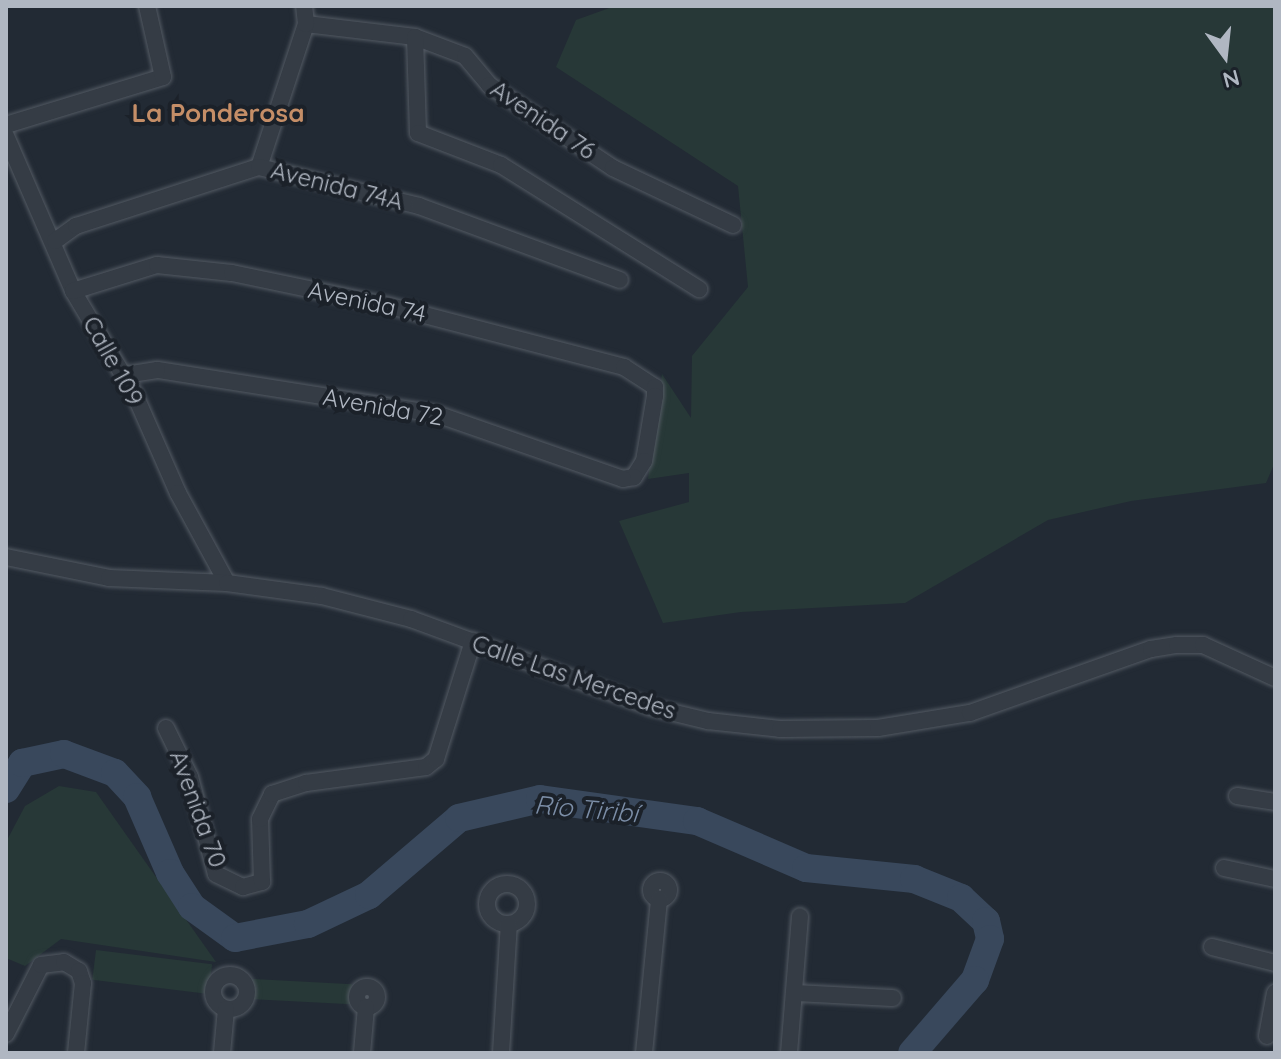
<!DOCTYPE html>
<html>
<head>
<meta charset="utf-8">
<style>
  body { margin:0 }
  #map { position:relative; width:1281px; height:1059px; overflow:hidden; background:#222a34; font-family:Quicksand,sans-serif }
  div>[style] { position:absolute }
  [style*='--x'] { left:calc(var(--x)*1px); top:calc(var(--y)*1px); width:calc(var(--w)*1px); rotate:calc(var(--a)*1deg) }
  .green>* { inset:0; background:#273837; transform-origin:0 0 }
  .river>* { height:28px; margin:-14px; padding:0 14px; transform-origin:14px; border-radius:14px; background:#39485c }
  .roads { filter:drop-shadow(0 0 2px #535a63) drop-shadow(0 0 2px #535a63) }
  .minor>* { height:16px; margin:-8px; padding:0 8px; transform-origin:8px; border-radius:8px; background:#353c45 }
  .minor>.ring { margin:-8px; padding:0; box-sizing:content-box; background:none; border:16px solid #353c45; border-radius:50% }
  span { translate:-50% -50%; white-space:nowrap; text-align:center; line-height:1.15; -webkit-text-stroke:8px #1b2129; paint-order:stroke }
  .street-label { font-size:24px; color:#b0b7c2 }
  .neighbourhood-label { font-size:26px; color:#c58e67; font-weight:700 }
  .water-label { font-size:26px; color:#7c8ea7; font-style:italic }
  .frame { position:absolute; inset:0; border:8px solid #b0b7c2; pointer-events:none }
  .north { position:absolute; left:1185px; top:16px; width:80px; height:80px; -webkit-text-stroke:6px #1b2129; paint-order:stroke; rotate:165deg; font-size:22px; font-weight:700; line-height:32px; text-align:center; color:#b0b7c2 }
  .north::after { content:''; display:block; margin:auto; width:28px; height:36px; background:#b0b7c2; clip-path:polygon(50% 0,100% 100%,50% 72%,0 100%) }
</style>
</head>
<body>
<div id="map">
  <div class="green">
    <i style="clip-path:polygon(615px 6px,1275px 6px,1275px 462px,1266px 483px,1131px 501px,1048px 520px,905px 603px,741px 612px,663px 623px,619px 521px,689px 502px,689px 473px,648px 479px,662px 374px,691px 418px,692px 356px,748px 287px,738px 186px,556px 67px,576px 20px)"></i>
    <i style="clip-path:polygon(59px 786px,96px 792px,216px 962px,61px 939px,25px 966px,6px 958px,6px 842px,25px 806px)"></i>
    <i style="left:96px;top:950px;width:117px;height:30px;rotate:7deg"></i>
    <i style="left:252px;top:979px;width:100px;height:20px;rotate:3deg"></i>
  </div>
  <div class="river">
    <i style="--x:6;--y:789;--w:31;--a:-58"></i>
    <i style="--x:22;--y:763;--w:43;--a:-12.1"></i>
    <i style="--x:64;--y:754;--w:54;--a:20.4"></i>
    <i style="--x:115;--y:773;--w:33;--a:47"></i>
    <i style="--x:137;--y:797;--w:83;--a:66.5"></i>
    <i style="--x:170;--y:873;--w:40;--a:57.1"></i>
    <i style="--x:192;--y:907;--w:53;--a:35.8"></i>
    <i style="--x:235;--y:938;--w:74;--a:-10.9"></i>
    <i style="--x:308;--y:924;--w:68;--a:-25.4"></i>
    <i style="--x:369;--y:895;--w:118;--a:-40.5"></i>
    <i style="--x:459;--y:818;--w:83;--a:-13.2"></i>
    <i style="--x:540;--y:799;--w:159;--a:8"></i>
    <i style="--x:697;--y:821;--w:119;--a:23.3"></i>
    <i style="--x:806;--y:868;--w:109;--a:5.8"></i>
    <i style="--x:914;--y:879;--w:51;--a:22"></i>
    <i style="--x:961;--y:898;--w:34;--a:43"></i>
    <i style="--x:986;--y:921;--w:18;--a:77"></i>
    <i style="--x:990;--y:939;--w:44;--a:110.1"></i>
    <i style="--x:975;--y:980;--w:96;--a:130.8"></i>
  </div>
  <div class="roads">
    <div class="minor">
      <i style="--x:306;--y:24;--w:110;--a:6.8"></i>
      <i style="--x:415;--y:37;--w:53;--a:20.8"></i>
      <i style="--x:465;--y:56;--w:38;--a:50"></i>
      <i style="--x:489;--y:85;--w:149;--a:33.8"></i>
      <i style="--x:613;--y:168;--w:133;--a:25.4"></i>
      <i style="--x:415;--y:37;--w:96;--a:88.2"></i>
      <i style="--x:418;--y:133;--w:89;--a:21.1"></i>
      <i style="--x:501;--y:165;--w:234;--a:32.1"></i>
      <i style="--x:6;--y:125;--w:164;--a:-17"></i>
      <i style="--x:163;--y:77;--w:73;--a:-102.7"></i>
      <i style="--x:6;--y:136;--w:169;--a:66.6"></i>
      <i style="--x:73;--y:291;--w:121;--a:59.2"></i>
      <i style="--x:135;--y:395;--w:107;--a:66.3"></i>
      <i style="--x:178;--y:493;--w:102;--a:61.4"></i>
      <i style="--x:259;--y:167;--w:151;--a:-71.8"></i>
      <i style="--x:306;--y:24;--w:18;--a:-96"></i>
      <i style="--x:55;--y:241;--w:26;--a:-36"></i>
      <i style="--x:76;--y:226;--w:192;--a:-17.9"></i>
      <i style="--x:259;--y:167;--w:165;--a:13.7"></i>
      <i style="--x:419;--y:206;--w:214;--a:20.2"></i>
      <i style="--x:73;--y:291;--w:88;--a:-17.2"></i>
      <i style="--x:157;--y:265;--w:75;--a:6.1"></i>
      <i style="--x:232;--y:273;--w:161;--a:11.8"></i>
      <i style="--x:390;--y:306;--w:242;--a:14.6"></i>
      <i style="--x:624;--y:367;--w:37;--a:33"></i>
      <i style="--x:655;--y:387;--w:9;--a:90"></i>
      <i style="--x:655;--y:396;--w:66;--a:99.6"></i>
      <i style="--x:644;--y:461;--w:19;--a:122"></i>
      <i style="--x:634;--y:477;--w:11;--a:170"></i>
      <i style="--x:623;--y:479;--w:198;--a:-160.8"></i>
      <i style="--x:436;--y:414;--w:282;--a:-171"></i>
      <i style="--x:157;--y:370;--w:33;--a:171"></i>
      <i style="--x:6;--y:557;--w:105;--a:11.5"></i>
      <i style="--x:109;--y:578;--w:118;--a:2.4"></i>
      <i style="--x:227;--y:583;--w:96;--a:7.8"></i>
      <i style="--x:322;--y:596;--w:92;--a:14.5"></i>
      <i style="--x:411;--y:619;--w:255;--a:20.2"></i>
      <i style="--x:650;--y:707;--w:60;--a:13.6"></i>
      <i style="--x:708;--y:721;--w:72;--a:6.3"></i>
      <i style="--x:780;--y:729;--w:98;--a:-0.6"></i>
      <i style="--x:878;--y:728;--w:93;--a:-9.3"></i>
      <i style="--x:970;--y:713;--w:192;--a:-19.5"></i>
      <i style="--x:1151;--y:649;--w:26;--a:-9"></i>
      <i style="--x:1177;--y:645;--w:26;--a:0"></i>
      <i style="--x:1203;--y:645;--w:79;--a:24.6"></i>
      <i style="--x:166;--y:728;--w:55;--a:63.9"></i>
      <i style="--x:190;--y:777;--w:100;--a:75"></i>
      <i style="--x:216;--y:874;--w:30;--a:26"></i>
      <i style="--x:243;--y:887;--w:20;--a:-15"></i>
      <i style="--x:262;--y:882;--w:63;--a:-91.8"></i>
      <i style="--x:260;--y:819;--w:28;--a:-64"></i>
      <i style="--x:272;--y:794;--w:36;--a:-18"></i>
      <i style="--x:306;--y:783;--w:121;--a:-7.6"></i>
      <i style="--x:426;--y:767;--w:13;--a:-39"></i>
      <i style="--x:436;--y:759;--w:124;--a:-72.6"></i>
      <i style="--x:1237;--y:796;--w:38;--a:9"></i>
      <i style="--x:1224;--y:868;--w:52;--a:12.2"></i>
      <i class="ring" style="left:651px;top:881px;width:2px;height:2px"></i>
      <i class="ring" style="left:487px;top:884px;width:24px;height:24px"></i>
      <i style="--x:1212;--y:947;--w:65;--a:14.3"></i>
      <i class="ring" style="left:213px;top:975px;width:18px;height:18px"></i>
      <i class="ring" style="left:357px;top:987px;width:4px;height:4px"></i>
      <i style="--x:794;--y:993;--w:99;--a:2.9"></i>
      <i style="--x:6;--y:1034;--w:77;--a:-63.1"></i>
      <i style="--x:41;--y:965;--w:23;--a:-7"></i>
      <i style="--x:64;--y:962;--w:17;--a:31"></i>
      <i style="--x:79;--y:971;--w:13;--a:72"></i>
      <i style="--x:83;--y:983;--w:70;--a:95.7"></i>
      <i style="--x:1267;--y:1036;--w:44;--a:-79.5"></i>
      <i style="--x:222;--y:1053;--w:44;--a:-84.8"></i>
      <i style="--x:362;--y:1053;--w:46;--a:-85"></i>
      <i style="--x:501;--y:1053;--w:129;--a:-86.5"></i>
      <i style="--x:644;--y:1053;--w:155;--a:-84.4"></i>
      <i style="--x:789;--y:1053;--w:137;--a:-85.4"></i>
    </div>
  </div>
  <div class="street-label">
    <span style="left:543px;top:120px;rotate:34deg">Avenida 76</span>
    <span style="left:337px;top:186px;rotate:14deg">Avenida 74A</span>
    <span style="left:367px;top:302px;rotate:12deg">Avenida 74</span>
    <span style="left:113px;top:361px;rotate:61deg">Calle 109</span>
    <span style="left:383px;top:407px;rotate:10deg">Avenida 72</span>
    <span style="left:574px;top:677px;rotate:19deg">Calle Las Mercedes</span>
    <span style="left:198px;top:809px;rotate:70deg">Avenida 70</span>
  </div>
  <div class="neighbourhood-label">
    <span style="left:218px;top:113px">La Ponderosa</span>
  </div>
  <div class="water-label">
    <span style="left:586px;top:809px;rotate:5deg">Río Tiribí</span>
  </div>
  <div class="frame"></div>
  <div class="north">N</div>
</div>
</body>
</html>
